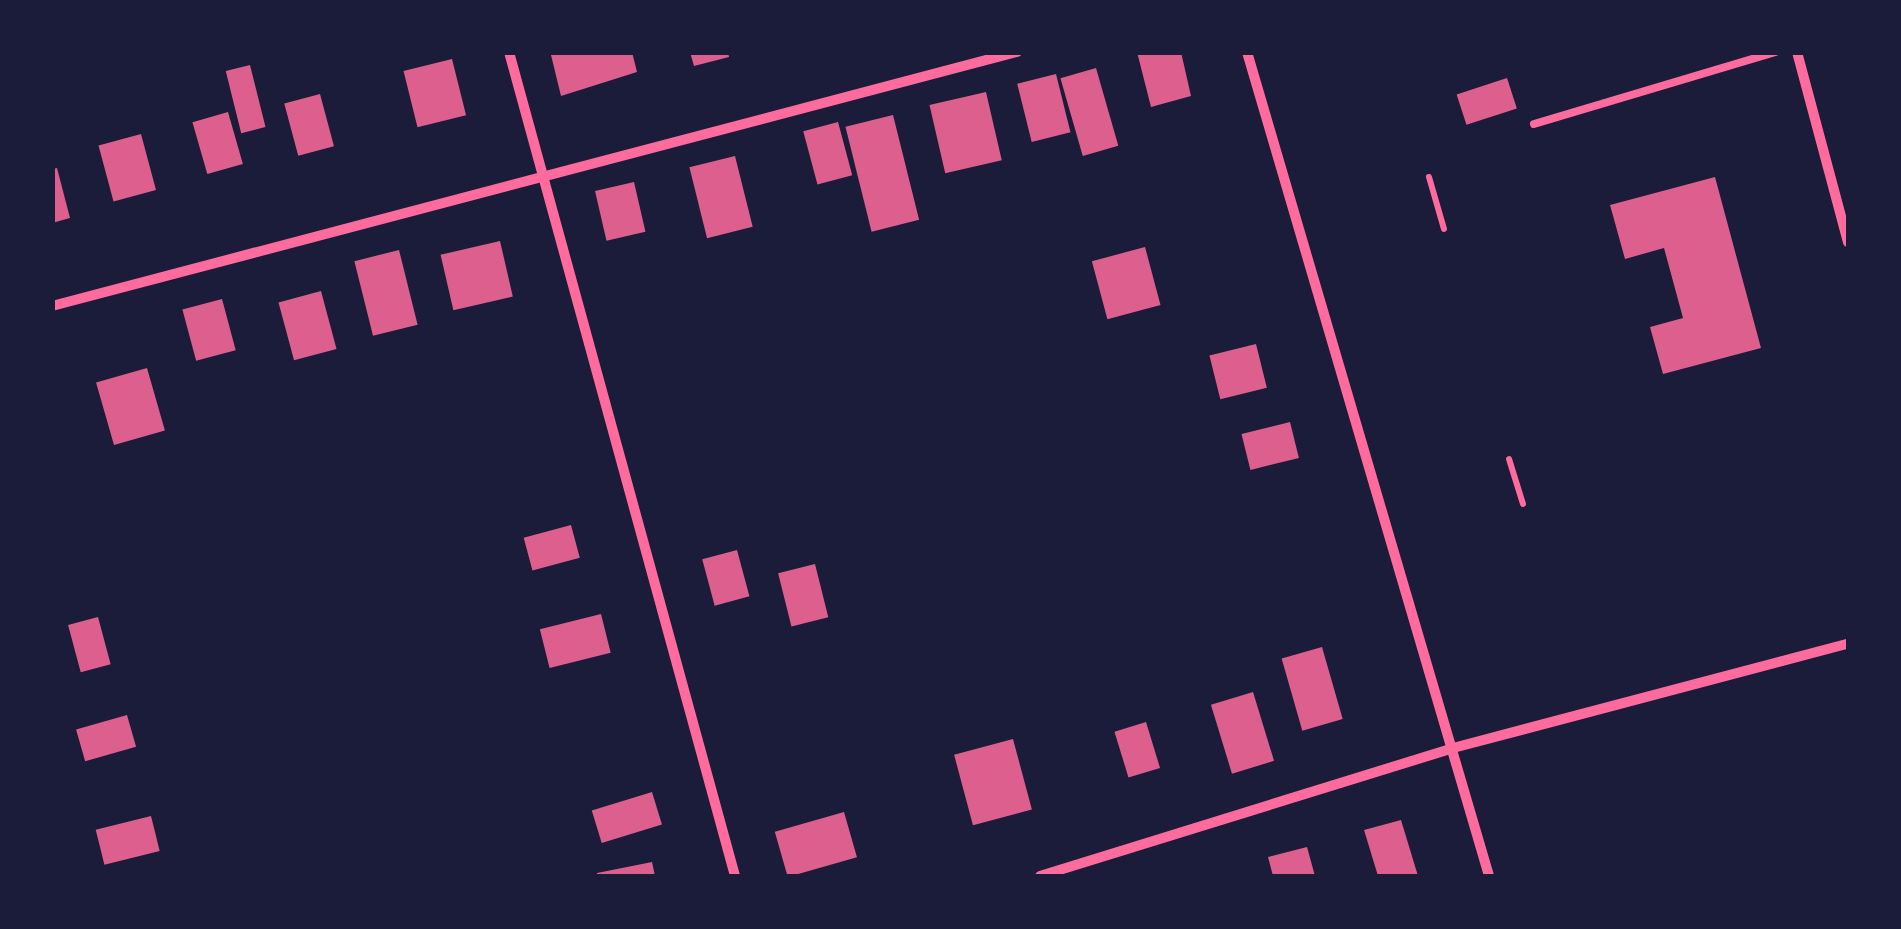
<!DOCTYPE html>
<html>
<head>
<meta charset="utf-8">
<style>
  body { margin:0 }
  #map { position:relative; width:1901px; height:929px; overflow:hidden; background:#1b1b3a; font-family:"Fira Sans Condensed",sans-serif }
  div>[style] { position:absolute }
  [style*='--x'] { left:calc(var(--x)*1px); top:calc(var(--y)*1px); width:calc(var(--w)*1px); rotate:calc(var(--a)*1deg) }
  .building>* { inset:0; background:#dd5f8e; transform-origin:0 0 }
  .path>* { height:6px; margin:-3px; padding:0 3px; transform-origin:3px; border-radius:3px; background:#ff6b9d }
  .service>* { height:8px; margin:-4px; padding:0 4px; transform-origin:4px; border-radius:4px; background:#ff6b9d }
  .minor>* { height:10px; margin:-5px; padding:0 5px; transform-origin:5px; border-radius:5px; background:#ff6b9d }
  span { translate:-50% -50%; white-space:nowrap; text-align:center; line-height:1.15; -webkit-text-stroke:8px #1b1b3a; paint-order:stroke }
  .frame { position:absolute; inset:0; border:55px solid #1b1b3a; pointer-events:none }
</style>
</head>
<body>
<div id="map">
  <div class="building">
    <i style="clip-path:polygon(632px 52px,637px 72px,561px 96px,551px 55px)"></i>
    <i style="clip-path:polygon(690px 52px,728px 52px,729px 57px,694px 66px)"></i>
    <i style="clip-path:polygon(1137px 52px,1181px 52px,1191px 96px,1151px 107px)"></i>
    <i style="left:452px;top:59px;width:58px;height:50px;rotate:76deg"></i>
    <i style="left:250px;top:65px;width:64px;height:25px;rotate:76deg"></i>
    <i style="left:1096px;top:68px;width:81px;height:37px;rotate:74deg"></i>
    <i style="left:1056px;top:74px;width:60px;height:40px;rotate:76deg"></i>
    <i style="left:1507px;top:78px;width:32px;height:53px;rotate:72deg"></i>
    <i style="left:986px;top:92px;width:70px;height:58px;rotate:77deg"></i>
    <i style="left:320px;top:94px;width:54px;height:37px;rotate:75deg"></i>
    <i style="left:228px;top:112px;width:54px;height:37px;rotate:74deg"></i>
    <i style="left:893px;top:115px;width:108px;height:49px;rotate:76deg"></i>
    <i style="left:838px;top:122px;width:55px;height:36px;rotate:75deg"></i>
    <i style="left:141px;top:134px;width:58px;height:44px;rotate:75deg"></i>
    <i style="left:735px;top:156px;width:73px;height:47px;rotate:76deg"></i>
    <i style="clip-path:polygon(57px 168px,70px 218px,52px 223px,52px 169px)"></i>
    <i style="clip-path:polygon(1715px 177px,1761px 348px,1663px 374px,1650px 327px,1683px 318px,1664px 248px,1625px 259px,1610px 205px)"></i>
    <i style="left:634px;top:182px;width:51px;height:40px;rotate:77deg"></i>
    <i style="left:500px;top:241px;width:57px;height:61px;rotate:77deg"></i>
    <i style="left:1145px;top:247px;width:60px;height:55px;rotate:75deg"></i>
    <i style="left:399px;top:250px;width:77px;height:46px;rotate:76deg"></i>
    <i style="left:321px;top:291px;width:60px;height:44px;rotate:75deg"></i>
    <i style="left:222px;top:299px;width:53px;height:41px;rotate:75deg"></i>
    <i style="left:1256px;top:344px;width:45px;height:48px;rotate:76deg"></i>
    <i style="left:147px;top:368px;width:65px;height:53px;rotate:74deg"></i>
    <i style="left:1290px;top:422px;width:37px;height:50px;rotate:76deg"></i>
    <i style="left:571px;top:525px;width:34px;height:49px;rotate:75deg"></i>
    <i style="left:737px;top:550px;width:48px;height:36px;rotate:75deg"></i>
    <i style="left:815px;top:564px;width:55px;height:38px;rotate:76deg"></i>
    <i style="left:601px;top:614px;width:40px;height:63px;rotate:76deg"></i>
    <i style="left:98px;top:617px;width:49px;height:31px;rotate:75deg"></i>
    <i style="left:1322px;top:647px;width:75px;height:42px;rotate:74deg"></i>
    <i style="left:1253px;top:692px;width:72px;height:44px;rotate:73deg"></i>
    <i style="left:127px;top:715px;width:33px;height:53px;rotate:74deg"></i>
    <i style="left:1146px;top:722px;width:48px;height:33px;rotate:73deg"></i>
    <i style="left:1013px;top:739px;width:73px;height:61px;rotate:75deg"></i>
    <i style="left:652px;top:792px;width:34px;height:63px;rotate:73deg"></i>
    <i style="left:844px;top:812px;width:47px;height:72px;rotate:74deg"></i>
    <i style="left:151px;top:816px;width:36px;height:57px;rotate:76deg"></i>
    <i style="clip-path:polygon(1401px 820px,1418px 876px,1378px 876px,1364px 830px)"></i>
    <i style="clip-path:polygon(1307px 847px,1315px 876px,1273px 876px,1268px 857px)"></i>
    <i style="clip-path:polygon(652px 862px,655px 876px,597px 876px,597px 873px)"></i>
  </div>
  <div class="path">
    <i style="--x:1429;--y:177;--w:54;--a:73.9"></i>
    <i style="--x:1509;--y:459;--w:47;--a:72.7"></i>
  </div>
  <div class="service">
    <i style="--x:1534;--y:124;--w:252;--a:-16.6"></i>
  </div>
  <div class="minor">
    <i style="--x:509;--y:52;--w:854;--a:74.66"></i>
    <i style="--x:1247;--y:52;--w:859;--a:73.63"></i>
    <i style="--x:1797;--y:52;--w:197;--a:75"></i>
    <i style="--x:52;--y:306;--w:998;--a:-14.75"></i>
    <i style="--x:1040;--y:876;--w:432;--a:-17.2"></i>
    <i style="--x:1453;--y:748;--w:408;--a:-14.8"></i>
  </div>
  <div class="frame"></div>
</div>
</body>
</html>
